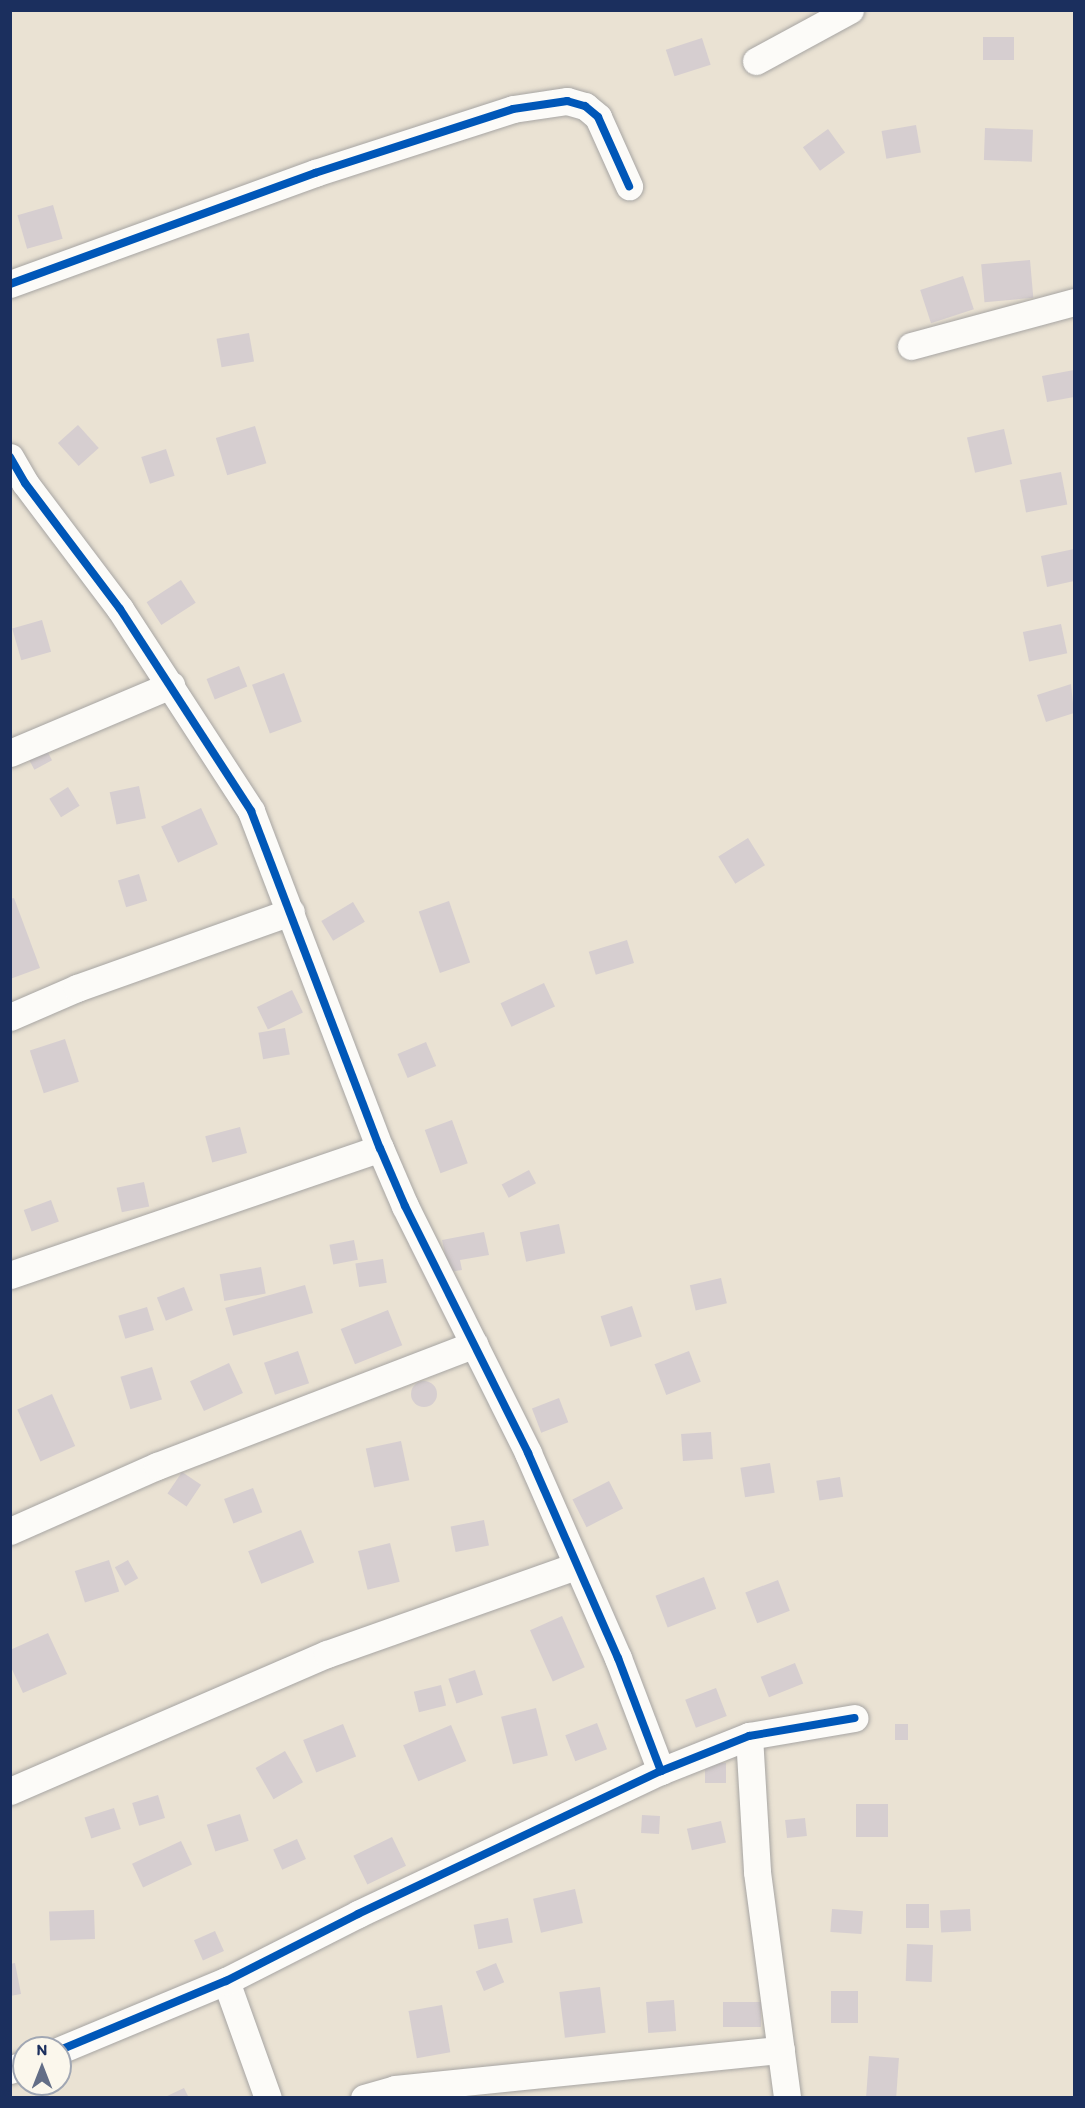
<!DOCTYPE html>
<html>
<head>
<meta charset="utf-8">
<style>
  body { margin:0 }
  #map { position:relative; width:1085px; height:2108px; overflow:hidden; background:#eae2d3; font-family:Itim,sans-serif }
  div>[style] { position:absolute }
  [style*='--x'] { left:calc(var(--x)*1px); top:calc(var(--y)*1px); width:calc(var(--w)*1px); rotate:calc(var(--a)*1deg) }
  .building>* { inset:0; background:#d6ced0; transform-origin:0 0 }
  .round { border-radius:50% }
  .roads { filter:drop-shadow(0 0 2px #a7a5a3) drop-shadow(0 0 2px #a7a5a3) }
  .street>* { height:27px; margin:-13.5px; padding:0 13.5px; transform-origin:13.5px; border-radius:13.5px; background:#fcfbf8 }
  .cycleway>* { height:8px; margin:-4px; padding:0 4px; transform-origin:4px; border-radius:4px; background:#0057b8 }
  span { translate:-50% -50%; white-space:nowrap; text-align:center; line-height:1.15; -webkit-text-stroke:4.5px #fbf7ec; paint-order:stroke }
  .frame { position:absolute; inset:0; border:12px solid #1b2f5e; pointer-events:none }
  .north { position:absolute; left:12px; top:2036px; width:60px; height:60px; box-sizing:border-box; background:#fbf7ec; border:2px solid #a1a7b3; border-radius:50%; rotate:0deg; font-size:16px; font-weight:700; line-height:24px; text-align:center; color:#1b2f5e }
  .north::after { content:''; display:block; margin:auto; width:21px; height:27px; background:#636e87; clip-path:polygon(50% 0,100% 100%,50% 72%,0 100%) }
</style>
</head>
<body>
<div id="map">
  <div class="building">
    <i style="left:983px;top:37px;width:31px;height:23px"></i>
    <i style="left:702px;top:38px;width:28px;height:38px;rotate:72deg"></i>
    <i style="left:916px;top:125px;width:28px;height:35px;rotate:80deg"></i>
    <i style="left:985px;top:128px;width:48px;height:32px;rotate:2deg"></i>
    <i style="left:828px;top:129px;width:29px;height:31px;rotate:54deg"></i>
    <i style="left:53px;top:205px;width:35px;height:37px;rotate:74deg"></i>
    <i style="left:1030px;top:260px;width:38px;height:49px;rotate:85deg"></i>
    <i style="left:963px;top:276px;width:35px;height:45px;rotate:72deg"></i>
    <i style="left:249px;top:333px;width:29px;height:33px;rotate:80deg"></i>
    <i style="clip-path:polygon(1074px 370px,1074px 397px,1047px 402px,1042px 376px)"></i>
    <i style="left:78px;top:425px;width:31px;height:27px;rotate:48deg"></i>
    <i style="left:255px;top:426px;width:39px;height:41px;rotate:73deg"></i>
    <i style="left:1004px;top:429px;width:36px;height:38px;rotate:77deg"></i>
    <i style="left:166px;top:449px;width:28px;height:26px;rotate:72deg"></i>
    <i style="left:1061px;top:472px;width:33px;height:42px;rotate:79deg"></i>
    <i style="clip-path:polygon(1074px 549px,1074px 581px,1047px 587px,1041px 556px)"></i>
    <i style="left:181px;top:580px;width:27px;height:41px;rotate:57deg"></i>
    <i style="left:42px;top:620px;width:33px;height:31px;rotate:74deg"></i>
    <i style="left:1061px;top:624px;width:30px;height:39px;rotate:78deg"></i>
    <i style="left:239px;top:666px;width:22px;height:35px;rotate:68deg"></i>
    <i style="left:284px;top:673px;width:52px;height:34px;rotate:70deg"></i>
    <i style="clip-path:polygon(1071px 684px,1074px 713px,1046px 722px,1037px 695px)"></i>
    <i style="left:45px;top:747px;width:15px;height:20px;rotate:62deg"></i>
    <i style="left:139px;top:786px;width:33px;height:30px;rotate:78deg"></i>
    <i style="left:68px;top:787px;width:22px;height:22px;rotate:58deg"></i>
    <i style="left:201px;top:808px;width:40px;height:44px;rotate:65deg"></i>
    <i style="left:748px;top:838px;width:32px;height:35px;rotate:58deg"></i>
    <i style="left:139px;top:874px;width:28px;height:22px;rotate:73deg"></i>
    <i style="clip-path:polygon(14px 898px,40px 968px,10px 979px,10px 899px)"></i>
    <i style="left:449px;top:901px;width:65px;height:32px;rotate:71deg"></i>
    <i style="left:353px;top:902px;width:23px;height:37px;rotate:59deg"></i>
    <i style="left:627px;top:940px;width:24px;height:40px;rotate:73deg"></i>
    <i style="left:544px;top:983px;width:26px;height:48px;rotate:65deg"></i>
    <i style="left:292px;top:990px;width:25px;height:39px;rotate:64deg"></i>
    <i style="left:285px;top:1028px;width:27px;height:27px;rotate:80deg"></i>
    <i style="left:65px;top:1039px;width:45px;height:37px;rotate:72deg"></i>
    <i style="left:426px;top:1042px;width:26px;height:31px;rotate:67deg"></i>
    <i style="left:452px;top:1120px;width:46px;height:29px;rotate:70deg"></i>
    <i style="left:240px;top:1127px;width:27px;height:36px;rotate:75deg"></i>
    <i style="left:529px;top:1170px;width:15px;height:31px;rotate:62deg"></i>
    <i style="left:144px;top:1182px;width:25px;height:28px;rotate:78deg"></i>
    <i style="left:51px;top:1200px;width:23px;height:29px;rotate:70deg"></i>
    <i style="left:559px;top:1224px;width:30px;height:40px;rotate:78deg"></i>
    <i style="clip-path:polygon(484px 1232px,489px 1255px,460px 1260px,462px 1270px,449px 1272px,442px 1240px)"></i>
    <i style="left:354px;top:1240px;width:20px;height:25px;rotate:79deg"></i>
    <i style="left:383px;top:1259px;width:24px;height:28px;rotate:81deg"></i>
    <i style="left:261px;top:1267px;width:27px;height:42px;rotate:80deg"></i>
    <i style="left:721px;top:1278px;width:26px;height:32px;rotate:77deg"></i>
    <i style="left:305px;top:1285px;width:29px;height:83px;rotate:74deg"></i>
    <i style="left:184px;top:1287px;width:25px;height:29px;rotate:69deg"></i>
    <i style="left:632px;top:1306px;width:32px;height:33px;rotate:72deg"></i>
    <i style="left:147px;top:1307px;width:24px;height:30px;rotate:73deg"></i>
    <i style="left:388px;top:1310px;width:38px;height:51px;rotate:68deg"></i>
    <i style="left:298px;top:1351px;width:34px;height:36px;rotate:71deg"></i>
    <i style="left:689px;top:1351px;width:33px;height:37px;rotate:69deg"></i>
    <i style="left:229px;top:1363px;width:33px;height:43px;rotate:65deg"></i>
    <i style="left:152px;top:1367px;width:34px;height:33px;rotate:73deg"></i>
    <i class="round" style="left:411px;top:1381px;width:26px;height:26px"></i>
    <i style="left:52px;top:1394px;width:57px;height:38px;rotate:66deg"></i>
    <i style="left:559px;top:1398px;width:26px;height:29px;rotate:69deg"></i>
    <i style="left:711px;top:1432px;width:27px;height:30px;rotate:86deg"></i>
    <i style="left:401px;top:1441px;width:40px;height:36px;rotate:78deg"></i>
    <i style="left:770px;top:1463px;width:30px;height:30px;rotate:81deg"></i>
    <i style="left:182px;top:1472px;width:23px;height:26px;rotate:34deg"></i>
    <i style="left:840px;top:1477px;width:20px;height:24px;rotate:81deg"></i>
    <i style="left:609px;top:1481px;width:31px;height:41px;rotate:63deg"></i>
    <i style="left:253px;top:1488px;width:26px;height:31px;rotate:69deg"></i>
    <i style="left:484px;top:1520px;width:26px;height:34px;rotate:79deg"></i>
    <i style="left:301px;top:1530px;width:35px;height:57px;rotate:68deg"></i>
    <i style="left:390px;top:1543px;width:40px;height:33px;rotate:76deg"></i>
    <i style="left:109px;top:1560px;width:33px;height:36px;rotate:72deg"></i>
    <i style="left:128px;top:1560px;width:21px;height:15px;rotate:61deg"></i>
    <i style="left:704px;top:1577px;width:34px;height:52px;rotate:69deg"></i>
    <i style="left:778px;top:1580px;width:33px;height:35px;rotate:69deg"></i>
    <i style="left:562px;top:1616px;width:56px;height:35px;rotate:66deg"></i>
    <i style="clip-path:polygon(48px 1633px,67px 1674px,23px 1693px,10px 1665px,10px 1650px)"></i>
    <i style="left:795px;top:1663px;width:22px;height:37px;rotate:68deg"></i>
    <i style="left:475px;top:1670px;width:26px;height:28px;rotate:72deg"></i>
    <i style="left:441px;top:1685px;width:21px;height:28px;rotate:76deg"></i>
    <i style="left:716px;top:1688px;width:30px;height:33px;rotate:69deg"></i>
    <i style="left:536px;top:1708px;width:49px;height:36px;rotate:76deg"></i>
    <i style="left:597px;top:1723px;width:28px;height:34px;rotate:69deg"></i>
    <i style="left:343px;top:1724px;width:35px;height:43px;rotate:68deg"></i>
    <i style="left:895px;top:1724px;width:13px;height:16px"></i>
    <i style="left:451px;top:1725px;width:39px;height:52px;rotate:67deg"></i>
    <i style="left:285px;top:1751px;width:36px;height:34px;rotate:60deg"></i>
    <i style="left:705px;top:1763px;width:21px;height:20px"></i>
    <i style="left:158px;top:1795px;width:24px;height:27px;rotate:73deg"></i>
    <i style="left:856px;top:1804px;width:32px;height:33px"></i>
    <i style="left:114px;top:1808px;width:22px;height:31px;rotate:72deg"></i>
    <i style="left:240px;top:1814px;width:28px;height:35px;rotate:72deg"></i>
    <i style="left:642px;top:1815px;width:18px;height:18px;rotate:3deg"></i>
    <i style="left:805px;top:1818px;width:18px;height:20px;rotate:84deg"></i>
    <i style="left:721px;top:1821px;width:22px;height:35px;rotate:77deg"></i>
    <i style="left:392px;top:1837px;width:32px;height:43px;rotate:64deg"></i>
    <i style="left:297px;top:1839px;width:22px;height:26px;rotate:66deg"></i>
    <i style="left:181px;top:1841px;width:26px;height:54px;rotate:65deg"></i>
    <i style="left:575px;top:1889px;width:35px;height:43px;rotate:77deg"></i>
    <i style="left:906px;top:1904px;width:23px;height:24px"></i>
    <i style="left:832px;top:1909px;width:31px;height:23px;rotate:4deg"></i>
    <i style="left:970px;top:1909px;width:22px;height:30px;rotate:87deg"></i>
    <i style="left:94px;top:1910px;width:29px;height:45px;rotate:88deg"></i>
    <i style="left:508px;top:1918px;width:25px;height:35px;rotate:79deg"></i>
    <i style="left:215px;top:1931px;width:22px;height:23px;rotate:66deg"></i>
    <i style="left:907px;top:1944px;width:26px;height:37px;rotate:2deg"></i>
    <i style="clip-path:polygon(15px 1963px,21px 1994px,10px 1996px,10px 1964px)"></i>
    <i style="left:496px;top:1963px;width:21px;height:22px;rotate:67deg"></i>
    <i style="left:600px;top:1987px;width:46px;height:41px;rotate:83deg"></i>
    <i style="left:831px;top:1991px;width:27px;height:32px"></i>
    <i style="left:674px;top:2000px;width:31px;height:28px;rotate:86deg"></i>
    <i style="left:723px;top:2002px;width:38px;height:25px"></i>
    <i style="left:442px;top:2005px;width:48px;height:34px;rotate:80deg"></i>
    <i style="left:869px;top:2056px;width:30px;height:42px;rotate:4deg"></i>
    <i style="clip-path:polygon(184px 2088px,189px 2098px,163px 2098px)"></i>
  </div>
  <div class="roads">
    <div class="street">
      <i style="--x:756;--y:61;--w:107;--a:-28.5"></i>
      <i style="--x:10;--y:284;--w:325;--a:-20"></i>
      <i style="--x:315;--y:173;--w:208;--a:-17.9"></i>
      <i style="--x:513;--y:109;--w:55;--a:-8.4"></i>
      <i style="--x:567;--y:101;--w:19;--a:16"></i>
      <i style="--x:585;--y:106;--w:17;--a:40"></i>
      <i style="--x:598;--y:117;--w:76;--a:65.8"></i>
      <i style="--x:911;--y:346;--w:169;--a:-15.1"></i>
      <i style="--x:10;--y:457;--w:30;--a:60"></i>
      <i style="--x:25;--y:483;--w:158;--a:53"></i>
      <i style="--x:120;--y:609;--w:241;--a:57"></i>
      <i style="--x:251;--y:811;--w:361;--a:69.1"></i>
      <i style="--x:380;--y:1148;--w:63;--a:66.7"></i>
      <i style="--x:405;--y:1206;--w:276;--a:63.5"></i>
      <i style="--x:528;--y:1453;--w:224;--a:66.3"></i>
      <i style="--x:618;--y:1658;--w:121;--a:69.2"></i>
      <i style="--x:10;--y:753;--w:175;--a:-22.9"></i>
      <i style="--x:10;--y:1017;--w:73;--a:-23.4"></i>
      <i style="--x:77;--y:988;--w:227;--a:-19.6"></i>
      <i style="--x:10;--y:1275;--w:391;--a:-18.9"></i>
      <i style="--x:10;--y:1531;--w:161;--a:-23.9"></i>
      <i style="--x:157;--y:1466;--w:340;--a:-21"></i>
      <i style="--x:749;--y:1736;--w:136;--a:86.6"></i>
      <i style="--x:757;--y:1872;--w:228;--a:82.4"></i>
      <i style="--x:10;--y:1791;--w:345;--a:-23.4"></i>
      <i style="--x:327;--y:1654;--w:263;--a:-19.5"></i>
      <i style="--x:226;--y:1981;--w:124;--a:70.3"></i>
      <i style="--x:60;--y:2050;--w:180;--a:-22.6"></i>
      <i style="--x:226;--y:1981;--w:148;--a:-26.9"></i>
      <i style="--x:358;--y:1914;--w:335;--a:-25.3"></i>
      <i style="--x:661;--y:1771;--w:95;--a:-21.7"></i>
      <i style="--x:749;--y:1736;--w:107;--a:-9.7"></i>
      <i style="--x:10;--y:2070;--w:15;--a:-23"></i>
      <i style="--x:364;--y:2098;--w:32;--a:-16"></i>
      <i style="--x:395;--y:2089;--w:388;--a:-5.8"></i>
    </div>
  </div>
  <div class="cycleway">
    <i style="--x:10;--y:284;--w:325;--a:-20"></i>
    <i style="--x:315;--y:173;--w:208;--a:-17.9"></i>
    <i style="--x:513;--y:109;--w:55;--a:-8.4"></i>
    <i style="--x:567;--y:101;--w:19;--a:16"></i>
    <i style="--x:585;--y:106;--w:17;--a:40"></i>
    <i style="--x:598;--y:117;--w:76;--a:65.8"></i>
    <i style="--x:10;--y:457;--w:30;--a:60"></i>
    <i style="--x:25;--y:483;--w:158;--a:53"></i>
    <i style="--x:120;--y:609;--w:241;--a:57"></i>
    <i style="--x:251;--y:811;--w:361;--a:69.1"></i>
    <i style="--x:380;--y:1148;--w:63;--a:66.7"></i>
    <i style="--x:405;--y:1206;--w:276;--a:63.5"></i>
    <i style="--x:528;--y:1453;--w:224;--a:66.3"></i>
    <i style="--x:618;--y:1658;--w:121;--a:69.2"></i>
    <i style="--x:60;--y:2050;--w:180;--a:-22.6"></i>
    <i style="--x:226;--y:1981;--w:148;--a:-26.9"></i>
    <i style="--x:358;--y:1914;--w:335;--a:-25.3"></i>
    <i style="--x:661;--y:1771;--w:95;--a:-21.7"></i>
    <i style="--x:749;--y:1736;--w:107;--a:-9.7"></i>
  </div>
  <div class="frame"></div>
  <div class="north">N</div>
</div>
</body>
</html>
